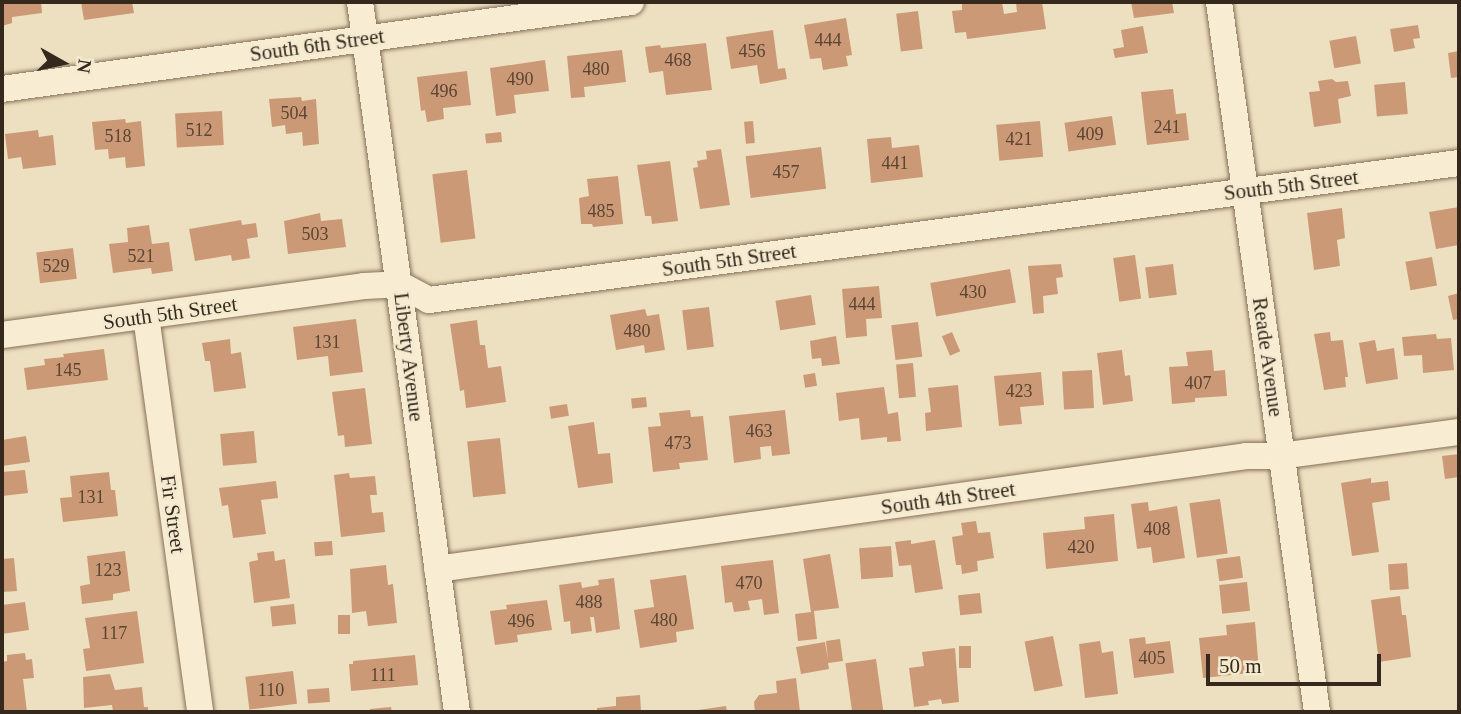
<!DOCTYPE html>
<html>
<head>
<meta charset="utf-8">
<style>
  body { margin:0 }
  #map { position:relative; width:1461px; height:714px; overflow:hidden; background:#ede0c0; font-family:Georgia,serif }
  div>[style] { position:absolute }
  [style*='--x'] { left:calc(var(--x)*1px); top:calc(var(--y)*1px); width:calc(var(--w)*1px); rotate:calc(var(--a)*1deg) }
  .building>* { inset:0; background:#cb9976; transform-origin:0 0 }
  .roads { filter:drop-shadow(0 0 2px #867058) drop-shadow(0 0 2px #867058) }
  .street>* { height:26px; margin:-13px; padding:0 13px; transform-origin:13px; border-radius:13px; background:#f8edd3 }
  span { translate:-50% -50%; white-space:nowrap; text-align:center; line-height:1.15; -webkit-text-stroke:5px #f4eacf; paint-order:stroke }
  .number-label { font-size:18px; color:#5a4533 }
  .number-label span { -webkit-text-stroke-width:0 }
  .street-label { font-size:21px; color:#35291d }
  .frame { position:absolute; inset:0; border:4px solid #35291d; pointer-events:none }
  .north { position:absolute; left:28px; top:28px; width:70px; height:70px; -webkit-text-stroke:5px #f4eacf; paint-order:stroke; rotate:99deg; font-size:19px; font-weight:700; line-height:28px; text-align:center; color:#35291d }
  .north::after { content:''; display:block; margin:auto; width:24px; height:32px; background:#35291d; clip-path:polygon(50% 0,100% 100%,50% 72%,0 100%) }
  .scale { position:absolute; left:1206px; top:654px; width:175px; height:32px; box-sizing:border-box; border:4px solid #35291d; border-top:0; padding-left:9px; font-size:21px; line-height:24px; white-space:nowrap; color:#35291d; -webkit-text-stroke:5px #f4eacf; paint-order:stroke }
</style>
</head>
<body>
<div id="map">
  <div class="building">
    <i style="clip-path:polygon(2px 2px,41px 2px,42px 13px,12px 17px,12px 23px,2px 26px)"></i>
    <i style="clip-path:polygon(81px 2px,132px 2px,134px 13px,84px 20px)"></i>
    <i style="clip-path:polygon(1002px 2px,1004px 14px,1017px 12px,1016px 2px,1042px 2px,1046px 29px,967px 39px,966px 32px,955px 33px,952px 11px,962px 10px,962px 3px)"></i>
    <i style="clip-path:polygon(1131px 2px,1172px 2px,1174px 13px,1134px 18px)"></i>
    <i style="left:918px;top:11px;width:38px;height:22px;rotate:83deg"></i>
    <i style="clip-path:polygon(846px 18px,852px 55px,846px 56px,848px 66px,823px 70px,821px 58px,810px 59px,804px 25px)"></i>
    <i style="clip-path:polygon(1418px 25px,1420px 38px,1413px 39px,1415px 48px,1394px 52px,1390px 29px)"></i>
    <i style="clip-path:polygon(1143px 26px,1148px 53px,1115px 58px,1113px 49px,1124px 47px,1121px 30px)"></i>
    <i style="clip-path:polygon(773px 30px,778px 69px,785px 68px,787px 79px,760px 84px,757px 65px,731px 69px,726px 37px)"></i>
    <i style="left:1356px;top:36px;width:28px;height:27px;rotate:80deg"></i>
    <i style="clip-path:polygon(706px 43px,712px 90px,666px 95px,663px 71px,649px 73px,645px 47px,660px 45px,661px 48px)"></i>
    <i style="clip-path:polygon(622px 50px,626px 82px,584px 87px,585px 97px,571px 98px,567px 56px)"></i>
    <i style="clip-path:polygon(1459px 51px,1459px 77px,1451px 78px,1448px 53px)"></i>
    <i style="clip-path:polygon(545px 60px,549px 91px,514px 95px,516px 113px,496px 116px,490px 68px)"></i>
    <i style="clip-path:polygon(467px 71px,471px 105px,443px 108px,444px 119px,427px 122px,425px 110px,421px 111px,417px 77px)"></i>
    <i style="clip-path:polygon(1332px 79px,1336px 82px,1348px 81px,1351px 96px,1338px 99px,1341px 123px,1314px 127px,1309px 92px,1320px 91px,1318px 81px)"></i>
    <i style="left:1405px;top:82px;width:32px;height:31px;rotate:85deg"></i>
    <i style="clip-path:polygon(1173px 89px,1176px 114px,1186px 113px,1189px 140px,1147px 145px,1141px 92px)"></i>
    <i style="clip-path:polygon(301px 97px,302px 101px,316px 99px,319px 144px,303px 146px,302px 132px,286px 134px,285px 125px,272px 127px,269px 99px)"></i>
    <i style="left:222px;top:111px;width:34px;height:47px;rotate:87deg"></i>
    <i style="left:1112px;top:116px;width:29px;height:48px;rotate:82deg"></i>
    <i style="clip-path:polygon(125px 119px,126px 123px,141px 121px,145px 166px,126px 168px,125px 157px,109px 159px,108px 149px,95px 150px,92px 122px)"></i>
    <i style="left:753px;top:121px;width:22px;height:9px;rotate:85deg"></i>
    <i style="left:1040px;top:121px;width:36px;height:44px;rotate:85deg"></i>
    <i style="clip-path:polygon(38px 130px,39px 137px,53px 135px,56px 165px,23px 169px,21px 157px,8px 159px,5px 134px)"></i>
    <i style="left:501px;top:132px;width:10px;height:16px;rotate:84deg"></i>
    <i style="clip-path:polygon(891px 137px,892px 148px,919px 145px,923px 177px,871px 183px,867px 139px)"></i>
    <i style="left:821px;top:147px;width:42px;height:76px;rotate:83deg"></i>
    <i style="clip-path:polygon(721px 149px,730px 205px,700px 209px,693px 168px,698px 167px,697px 161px,707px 159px,706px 151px)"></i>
    <i style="clip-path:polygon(670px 161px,678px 221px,652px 224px,651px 216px,645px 216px,637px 165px)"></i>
    <i style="left:467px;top:170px;width:69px;height:35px;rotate:83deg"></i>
    <i style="clip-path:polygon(618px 176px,623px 224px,593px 227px,592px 224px,581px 224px,579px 198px,589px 196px,587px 179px)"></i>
    <i style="clip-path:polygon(1459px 207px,1459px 245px,1436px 249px,1429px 212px)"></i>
    <i style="clip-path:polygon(1342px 208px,1345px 238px,1337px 240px,1340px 266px,1314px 270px,1307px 213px)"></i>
    <i style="clip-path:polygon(320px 213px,321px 221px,342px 219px,346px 247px,288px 254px,284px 221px)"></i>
    <i style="clip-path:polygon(241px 220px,242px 225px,256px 223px,258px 237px,247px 239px,250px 258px,232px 261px,231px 255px,195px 261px,189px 229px)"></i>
    <i style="clip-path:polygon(149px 225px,152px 244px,169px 242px,173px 271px,152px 274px,151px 268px,113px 273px,109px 244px,128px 242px,127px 228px)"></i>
    <i style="left:73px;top:248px;width:31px;height:37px;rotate:83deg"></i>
    <i style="left:1135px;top:255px;width:44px;height:22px;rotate:82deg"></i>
    <i style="left:1432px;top:257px;width:29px;height:27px;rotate:80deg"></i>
    <i style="clip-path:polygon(1061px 264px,1063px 277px,1056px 278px,1058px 294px,1043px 296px,1044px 313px,1033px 314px,1028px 266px)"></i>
    <i style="left:1173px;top:264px;width:31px;height:28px;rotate:83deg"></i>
    <i style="left:1010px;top:269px;width:34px;height:81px;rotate:80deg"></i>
    <i style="clip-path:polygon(879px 286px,882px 318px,866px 319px,867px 336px,846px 338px,842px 289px)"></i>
    <i style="clip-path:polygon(1459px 293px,1459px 319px,1453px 320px,1448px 296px)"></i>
    <i style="left:811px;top:295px;width:30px;height:36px;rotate:81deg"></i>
    <i style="left:709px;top:307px;width:40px;height:27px;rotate:83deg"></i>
    <i style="clip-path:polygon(645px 309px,647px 316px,659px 314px,665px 350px,645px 353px,644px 345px,616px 350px,610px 315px)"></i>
    <i style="clip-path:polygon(356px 319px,363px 372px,330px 376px,328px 356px,297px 360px,293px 327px)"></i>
    <i style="clip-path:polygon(477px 320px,480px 345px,485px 345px,488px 368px,501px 366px,506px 402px,466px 408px,464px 390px,460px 391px,450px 324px)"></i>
    <i style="left:918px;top:322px;width:35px;height:27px;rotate:83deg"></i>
    <i style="left:952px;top:332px;width:21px;height:11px;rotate:67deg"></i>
    <i style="clip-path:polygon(1330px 332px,1331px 341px,1343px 340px,1348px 377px,1345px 377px,1346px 387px,1324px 390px,1314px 334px)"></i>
    <i style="clip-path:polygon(1436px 334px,1437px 339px,1451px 338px,1454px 370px,1423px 373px,1422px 355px,1404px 356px,1402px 337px)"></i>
    <i style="clip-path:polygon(836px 336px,840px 364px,822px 366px,821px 358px,812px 359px,810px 341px)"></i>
    <i style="clip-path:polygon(230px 339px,231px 354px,241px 352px,246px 388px,214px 392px,210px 361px,205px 361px,202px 343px)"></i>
    <i style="clip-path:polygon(1375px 340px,1377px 351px,1394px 348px,1398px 379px,1366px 384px,1359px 343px)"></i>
    <i style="clip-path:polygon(104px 349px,108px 380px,27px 390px,24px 368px,45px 365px,44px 359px,64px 357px,63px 354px)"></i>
    <i style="clip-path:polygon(1122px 350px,1125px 376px,1130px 375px,1133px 401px,1103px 405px,1097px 353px)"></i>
    <i style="clip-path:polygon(1212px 350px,1214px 371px,1225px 370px,1227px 396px,1195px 398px,1195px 402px,1172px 404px,1169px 367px,1188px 366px,1186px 352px)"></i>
    <i style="left:913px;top:363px;width:34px;height:17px;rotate:85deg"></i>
    <i style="left:1092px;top:370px;width:38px;height:30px;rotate:87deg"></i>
    <i style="clip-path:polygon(1041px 372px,1044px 405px,1020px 407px,1022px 424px,999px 426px,994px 376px)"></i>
    <i style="left:815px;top:373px;width:13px;height:12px;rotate:81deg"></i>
    <i style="clip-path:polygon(958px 385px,962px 427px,926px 431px,925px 413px,931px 412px,928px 388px)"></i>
    <i style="clip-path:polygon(884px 387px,888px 414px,898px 412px,901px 441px,887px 442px,887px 437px,861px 440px,859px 418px,839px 421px,836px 393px)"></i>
    <i style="clip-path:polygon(365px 388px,372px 444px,345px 447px,344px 435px,338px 436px,332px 392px)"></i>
    <i style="left:646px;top:397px;width:10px;height:15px;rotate:84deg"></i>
    <i style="left:567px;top:404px;width:12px;height:18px;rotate:81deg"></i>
    <i style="clip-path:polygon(690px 410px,691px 417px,703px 416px,708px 460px,679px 463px,680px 469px,653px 472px,648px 427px,661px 426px,659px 413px)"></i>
    <i style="clip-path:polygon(785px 410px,790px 454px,772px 456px,771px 446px,760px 447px,761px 459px,734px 463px,729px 416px)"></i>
    <i style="clip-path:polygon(594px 422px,598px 454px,610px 453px,613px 483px,578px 488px,568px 426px)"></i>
    <i style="left:254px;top:431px;width:32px;height:34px;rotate:85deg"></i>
    <i style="clip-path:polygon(26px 436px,30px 462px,2px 466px,2px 440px)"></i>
    <i style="left:500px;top:438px;width:56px;height:33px;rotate:84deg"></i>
    <i style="clip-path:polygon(1459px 454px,1459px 477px,1445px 479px,1442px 456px)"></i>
    <i style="clip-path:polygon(25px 470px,28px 493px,2px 496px,2px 472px)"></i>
    <i style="clip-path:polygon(109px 472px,111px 490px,115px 490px,118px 516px,63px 522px,60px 498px,72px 497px,70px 476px)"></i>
    <i style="clip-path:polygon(349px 473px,350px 478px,375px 476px,377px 495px,370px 495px,372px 513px,383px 512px,385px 532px,341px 537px,334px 475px)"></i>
    <i style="clip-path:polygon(1371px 478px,1371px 483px,1388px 481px,1390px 500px,1372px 503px,1379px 552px,1352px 556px,1341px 483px)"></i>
    <i style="clip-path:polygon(276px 481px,278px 498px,261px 500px,266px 534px,233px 538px,228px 505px,222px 506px,219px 488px)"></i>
    <i style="left:1220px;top:499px;width:55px;height:31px;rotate:82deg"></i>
    <i style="clip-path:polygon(1148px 502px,1149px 511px,1177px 506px,1185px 558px,1153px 563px,1151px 547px,1137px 549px,1131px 504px)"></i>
    <i style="clip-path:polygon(1114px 514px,1118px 561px,1046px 569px,1043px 533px,1085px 529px,1084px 517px)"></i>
    <i style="clip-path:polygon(976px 521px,978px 533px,990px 532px,994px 558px,977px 561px,978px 571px,962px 574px,961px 565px,956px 565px,952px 537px,963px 535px,961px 523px)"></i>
    <i style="clip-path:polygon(911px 540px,911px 544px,935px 540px,943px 589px,915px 593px,911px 565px,899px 566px,895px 542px)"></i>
    <i style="left:332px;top:541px;width:14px;height:18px;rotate:86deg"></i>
    <i style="left:891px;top:546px;width:31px;height:32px;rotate:86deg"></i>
    <i style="clip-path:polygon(125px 551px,130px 591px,113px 594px,113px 600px,82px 604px,80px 586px,90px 584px,87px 556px)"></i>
    <i style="clip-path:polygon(274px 551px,275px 561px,285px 559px,290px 598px,254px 603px,249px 562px,258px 560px,257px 553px)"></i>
    <i style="clip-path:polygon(830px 554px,839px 608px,814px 611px,817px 639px,798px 641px,795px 614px,811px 612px,803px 559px)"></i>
    <i style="left:1240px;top:556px;width:22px;height:24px;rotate:82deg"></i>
    <i style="clip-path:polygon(14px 558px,17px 591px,2px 592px,2px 559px)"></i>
    <i style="clip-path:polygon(773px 560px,779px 613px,764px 615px,762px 599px,748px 601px,750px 610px,734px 612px,732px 602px,725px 603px,721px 566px)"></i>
    <i style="left:1407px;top:563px;width:26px;height:19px;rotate:86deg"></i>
    <i style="clip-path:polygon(386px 565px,388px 585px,393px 584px,397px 623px,368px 626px,366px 611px,352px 613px,350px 569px)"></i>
    <i style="clip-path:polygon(686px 575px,694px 629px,676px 632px,677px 642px,640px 648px,634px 610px,654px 607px,650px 580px)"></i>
    <i style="clip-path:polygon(614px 578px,620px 629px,596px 633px,594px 617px,590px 617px,592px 631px,571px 634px,570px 621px,564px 622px,559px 585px,581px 582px,582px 588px,599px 585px,598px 580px)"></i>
    <i style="left:1247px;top:582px;width:29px;height:28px;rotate:84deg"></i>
    <i style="left:980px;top:593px;width:20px;height:22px;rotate:84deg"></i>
    <i style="clip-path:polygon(1400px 596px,1402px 615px,1406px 615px,1411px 657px,1379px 662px,1371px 600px)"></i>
    <i style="clip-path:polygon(547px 600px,552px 630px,517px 635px,518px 642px,495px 645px,490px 611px,507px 609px,506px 605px)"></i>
    <i style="clip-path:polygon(25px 602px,29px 630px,2px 634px,2px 605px)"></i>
    <i style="left:294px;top:604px;width:20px;height:24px;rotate:84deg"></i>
    <i style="clip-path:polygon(137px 611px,144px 663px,86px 671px,83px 649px,90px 648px,85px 618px)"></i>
    <i style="left:338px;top:615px;width:12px;height:19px"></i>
    <i style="clip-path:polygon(1255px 622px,1259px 672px,1203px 678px,1199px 638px,1227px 635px,1226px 625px)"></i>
    <i style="left:1053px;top:636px;width:51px;height:29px;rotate:79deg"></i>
    <i style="clip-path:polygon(1145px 637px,1146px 644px,1170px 641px,1174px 673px,1134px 678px,1129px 639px)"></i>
    <i style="clip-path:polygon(840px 639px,843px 661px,828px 663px,829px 669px,801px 674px,796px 647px,825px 642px,828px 660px,826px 641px)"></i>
    <i style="clip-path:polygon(1100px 641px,1102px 653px,1113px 651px,1118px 694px,1085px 698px,1079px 644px)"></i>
    <i style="left:959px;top:646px;width:12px;height:22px"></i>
    <i style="clip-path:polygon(955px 648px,959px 702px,942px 704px,941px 699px,928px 701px,929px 705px,914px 707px,909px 668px,924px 666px,922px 652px)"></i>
    <i style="clip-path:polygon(25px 653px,26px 660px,32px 659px,34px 678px,23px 679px,27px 712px,2px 712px,2px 662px,7px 661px,7px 655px)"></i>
    <i style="clip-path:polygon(415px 655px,418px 685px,351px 691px,349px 664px,353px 664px,353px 661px)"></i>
    <i style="left:876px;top:659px;width:53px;height:31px;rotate:82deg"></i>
    <i style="left:293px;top:671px;width:33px;height:48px;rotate:83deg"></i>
    <i style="clip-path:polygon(110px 674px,115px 690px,142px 687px,144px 707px,148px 707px,148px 712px,113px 712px,112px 705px,84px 708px,83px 677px)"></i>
    <i style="clip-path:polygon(796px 678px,800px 712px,755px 712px,754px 702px,759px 695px,777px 693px,776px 681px)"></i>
    <i style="left:329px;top:688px;width:14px;height:22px;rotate:86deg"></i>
    <i style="clip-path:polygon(640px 695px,641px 712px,597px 712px,597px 708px,616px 706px,616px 697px)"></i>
    <i style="clip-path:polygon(726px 706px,727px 712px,691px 712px,691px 711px)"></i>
    <i style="clip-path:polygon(391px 707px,392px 712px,371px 712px,370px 709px)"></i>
  </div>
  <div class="roads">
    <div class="street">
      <i style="--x:360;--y:2;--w:717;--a:82.22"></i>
      <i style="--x:1219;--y:2;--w:717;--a:82.14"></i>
      <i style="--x:2;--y:89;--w:635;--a:-7.87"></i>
      <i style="--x:146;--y:316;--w:400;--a:82.2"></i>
      <i style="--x:2;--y:335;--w:365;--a:-7.7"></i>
      <i style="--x:364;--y:286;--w:35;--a:-3"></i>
      <i style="--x:399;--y:284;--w:34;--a:28"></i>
      <i style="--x:429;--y:300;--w:1039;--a:-7.58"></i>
      <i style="--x:437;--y:569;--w:817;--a:-7.95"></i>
      <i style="--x:1246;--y:456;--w:35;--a:0"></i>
      <i style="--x:1281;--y:456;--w:180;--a:-7.7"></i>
    </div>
  </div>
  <div class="number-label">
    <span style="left:828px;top:40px">444</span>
    <span style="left:752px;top:51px">456</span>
    <span style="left:678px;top:60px">468</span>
    <span style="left:596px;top:69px">480</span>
    <span style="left:520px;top:79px">490</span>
    <span style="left:444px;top:91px">496</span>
    <span style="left:294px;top:113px">504</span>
    <span style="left:1167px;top:127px">241</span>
    <span style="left:199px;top:130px">512</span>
    <span style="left:1090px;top:134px">409</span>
    <span style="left:118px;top:136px">518</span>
    <span style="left:1019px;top:139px">421</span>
    <span style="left:895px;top:163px">441</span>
    <span style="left:786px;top:172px">457</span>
    <span style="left:601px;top:211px">485</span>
    <span style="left:315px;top:234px">503</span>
    <span style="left:141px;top:256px">521</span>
    <span style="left:56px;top:266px">529</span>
    <span style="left:973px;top:292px">430</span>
    <span style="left:862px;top:304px">444</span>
    <span style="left:637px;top:331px">480</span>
    <span style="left:327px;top:342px">131</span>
    <span style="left:68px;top:370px">145</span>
    <span style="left:1198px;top:383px">407</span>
    <span style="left:1019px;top:391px">423</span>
    <span style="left:759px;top:431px">463</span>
    <span style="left:678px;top:443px">473</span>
    <span style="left:91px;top:497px">131</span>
    <span style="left:1157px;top:529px">408</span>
    <span style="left:1081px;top:547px">420</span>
    <span style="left:108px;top:570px">123</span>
    <span style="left:749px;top:583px">470</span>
    <span style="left:589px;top:602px">488</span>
    <span style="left:664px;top:620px">480</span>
    <span style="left:521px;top:621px">496</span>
    <span style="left:114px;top:633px">117</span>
    <span style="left:1152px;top:658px">405</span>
    <span style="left:383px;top:675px">111</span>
    <span style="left:271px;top:690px">110</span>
  </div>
  <div class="street-label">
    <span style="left:317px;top:45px;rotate:-8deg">South 6th Street</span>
    <span style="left:1291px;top:185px;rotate:-7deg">South 5th Street</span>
    <span style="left:729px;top:260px;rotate:-8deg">South 5th Street</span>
    <span style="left:170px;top:313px;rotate:-8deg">South 5th Street</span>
    <span style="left:409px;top:357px;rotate:83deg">Liberty Avenue</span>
    <span style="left:1268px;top:357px;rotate:82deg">Reade Avenue</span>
    <span style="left:948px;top:498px;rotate:-8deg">South 4th Street</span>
    <span style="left:173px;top:514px;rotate:82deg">Fir Street</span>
  </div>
  <div class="frame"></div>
  <div class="north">N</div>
  <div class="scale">50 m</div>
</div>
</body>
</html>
